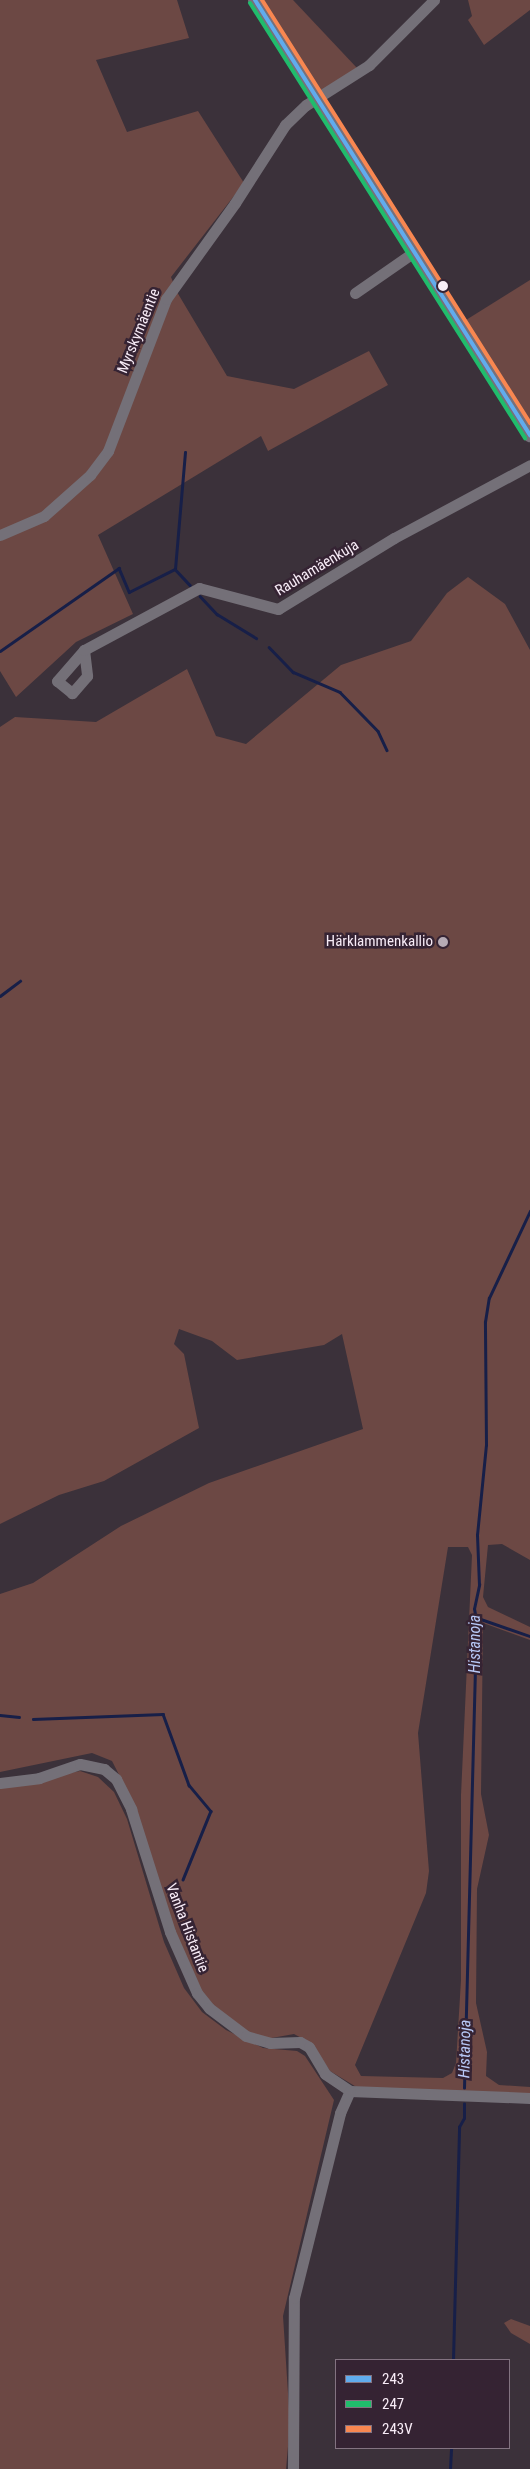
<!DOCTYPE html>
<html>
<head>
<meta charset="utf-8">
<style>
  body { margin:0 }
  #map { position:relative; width:530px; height:2469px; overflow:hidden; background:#3b313a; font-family:"Roboto Condensed",sans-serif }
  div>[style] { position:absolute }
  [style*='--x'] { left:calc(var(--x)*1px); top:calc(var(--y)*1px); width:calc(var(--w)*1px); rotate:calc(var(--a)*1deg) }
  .green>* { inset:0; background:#6c4844 }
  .stream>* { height:2.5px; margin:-1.25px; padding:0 1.25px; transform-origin:1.25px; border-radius:1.25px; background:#171f48 }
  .minor>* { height:11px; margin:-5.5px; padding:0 5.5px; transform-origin:5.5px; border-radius:5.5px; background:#747078 }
  .major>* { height:14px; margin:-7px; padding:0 7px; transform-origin:7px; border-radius:7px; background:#76707b }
  .bus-1>* { height:4px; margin:-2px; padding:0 2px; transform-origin:2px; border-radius:2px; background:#60acee }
  .bus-2>* { height:4px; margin:-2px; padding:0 2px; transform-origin:2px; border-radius:2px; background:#20bc6c }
  .bus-3>* { height:4px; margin:-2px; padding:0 2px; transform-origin:2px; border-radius:2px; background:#f88751 }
  .dots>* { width:14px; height:14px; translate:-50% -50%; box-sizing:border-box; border:2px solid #352333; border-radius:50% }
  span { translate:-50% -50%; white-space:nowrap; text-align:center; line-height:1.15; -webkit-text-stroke:5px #352333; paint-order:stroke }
  .street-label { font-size:15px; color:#f8ecf7 }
  .poi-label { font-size:15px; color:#f8ecf7 }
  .right { translate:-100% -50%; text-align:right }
  .water-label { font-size:16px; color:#b8c9f7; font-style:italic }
  .legend { position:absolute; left:335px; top:2359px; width:175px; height:90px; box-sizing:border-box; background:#352333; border:1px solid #837381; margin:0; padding:6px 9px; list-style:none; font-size:15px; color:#f8ecf7 }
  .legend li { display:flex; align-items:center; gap:10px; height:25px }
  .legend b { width:25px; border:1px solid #837381 }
</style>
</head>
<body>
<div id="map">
  <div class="green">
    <i style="clip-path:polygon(0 0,177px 0,189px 38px,96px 60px,127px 132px,198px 111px,244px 183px,171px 277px,177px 292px,227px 376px,294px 389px,369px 351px,388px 385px,268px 451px,261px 436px,98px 535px,133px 614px,76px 642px,16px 697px,0 671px)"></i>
    <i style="clip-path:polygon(260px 0,293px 0,357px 68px,324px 91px,315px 87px)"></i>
    <i style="clip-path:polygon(468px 0,530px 0,530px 10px,484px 45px,468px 20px,472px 16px)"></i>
    <i style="clip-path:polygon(530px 280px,530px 421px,466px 320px)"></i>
    <i style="clip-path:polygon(evenodd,468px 577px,505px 604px,530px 650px,530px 1560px,502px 1544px,488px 1545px,483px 1597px,488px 1607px,530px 1627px,530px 1640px,483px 1623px,481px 1794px,489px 1835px,477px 1889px,476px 2003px,487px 2052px,486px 2076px,499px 2085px,530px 2087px,530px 2095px,358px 2088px,330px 2071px,311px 2043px,294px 2034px,266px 2039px,237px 2027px,201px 1994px,169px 1919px,134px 1804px,112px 1761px,92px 1753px,0 1772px,0 1594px,33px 1583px,121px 1526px,209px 1483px,363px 1429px,342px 1334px,324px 1345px,237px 1360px,212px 1341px,179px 1329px,174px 1344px,184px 1354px,199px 1428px,104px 1481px,59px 1495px,0 1524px,0 727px,15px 717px,96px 722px,187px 669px,216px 736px,246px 744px,341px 665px,411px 641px,447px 593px,468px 577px,448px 1547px,468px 1547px,472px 1555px,461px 1795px,461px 1980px,456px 2063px,452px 2073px,443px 2078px,361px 2076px,355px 2065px,426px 1893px,429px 1871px,418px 1733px,448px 1547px)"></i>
    <i style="clip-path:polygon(80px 1771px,98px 1777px,114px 1792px,127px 1819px,164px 1942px,184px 1988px,202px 2012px,226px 2030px,263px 2048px,297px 2051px,305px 2056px,334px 2100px,283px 2316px,290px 2424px,286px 2469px,0 2469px,0 1787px)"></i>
    <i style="clip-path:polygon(511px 2319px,530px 2326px,530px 2344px,511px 2333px,504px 2323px)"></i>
  </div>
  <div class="stream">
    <i style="--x:175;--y:569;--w:117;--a:-85.1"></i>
    <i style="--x:200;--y:596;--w:25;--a:47"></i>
    <i style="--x:217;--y:614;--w:46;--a:31.6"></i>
    <i style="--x:269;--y:647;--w:35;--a:46"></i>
    <i style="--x:293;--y:672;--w:51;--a:23.1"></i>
    <i style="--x:340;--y:692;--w:54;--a:45.7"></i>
    <i style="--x:378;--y:731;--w:21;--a:65"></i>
    <i style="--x:0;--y:651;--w:145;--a:-34.9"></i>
    <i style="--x:119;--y:568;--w:26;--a:67"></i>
    <i style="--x:129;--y:592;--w:51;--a:-26.6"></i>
    <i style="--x:175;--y:569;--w:22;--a:47"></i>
    <i style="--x:0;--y:996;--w:25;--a:-37"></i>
    <i style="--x:475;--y:1617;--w:58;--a:19.1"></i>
    <i style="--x:0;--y:1715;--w:19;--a:6"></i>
    <i style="--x:33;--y:1719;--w:130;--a:-2.2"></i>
    <i style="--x:163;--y:1714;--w:76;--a:69.9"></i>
    <i style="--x:189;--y:1785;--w:34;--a:50"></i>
    <i style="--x:211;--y:1811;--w:74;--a:112.1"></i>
    <i style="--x:464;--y:2088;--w:468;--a:-88.5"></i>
    <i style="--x:476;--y:1620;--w:11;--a:-100"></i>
    <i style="--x:474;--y:1609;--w:25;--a:-78"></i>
    <i style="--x:479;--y:1585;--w:50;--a:-92.3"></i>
    <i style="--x:477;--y:1535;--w:90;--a:-84.3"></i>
    <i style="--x:486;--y:1445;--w:123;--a:-90.5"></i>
    <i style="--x:485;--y:1322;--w:24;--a:-81"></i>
    <i style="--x:489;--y:1298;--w:96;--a:-64.8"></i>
    <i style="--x:453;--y:2360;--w:233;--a:-88.5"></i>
    <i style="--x:459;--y:2127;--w:10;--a:-61"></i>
    <i style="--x:464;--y:2118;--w:14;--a:-90"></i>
    <i style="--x:450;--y:2469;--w:21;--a:-87"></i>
  </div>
  <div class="minor">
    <i style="--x:355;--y:293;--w:72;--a:-34.8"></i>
    <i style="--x:0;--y:535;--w:48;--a:-23.4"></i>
    <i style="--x:44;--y:516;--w:62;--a:-41.7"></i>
    <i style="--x:90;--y:475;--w:30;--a:-53"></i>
    <i style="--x:108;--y:451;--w:163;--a:-69.1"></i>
    <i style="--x:166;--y:299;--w:118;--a:-54.3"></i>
    <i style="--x:235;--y:203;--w:93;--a:-57.3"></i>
    <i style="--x:285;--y:125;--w:29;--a:-44"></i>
    <i style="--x:306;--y:105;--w:75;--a:-32.4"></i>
    <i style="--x:369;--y:65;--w:92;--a:-45"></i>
    <i style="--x:84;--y:650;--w:26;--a:83"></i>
    <i style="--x:87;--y:676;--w:23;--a:131"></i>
    <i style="--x:72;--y:693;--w:19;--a:-141"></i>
    <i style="--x:57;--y:681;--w:41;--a:-48.9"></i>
    <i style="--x:84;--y:650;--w:131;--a:-28.3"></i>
    <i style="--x:199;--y:588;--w:82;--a:14.9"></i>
    <i style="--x:278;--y:609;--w:136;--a:-31.5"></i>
    <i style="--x:394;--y:538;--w:154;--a:-28.2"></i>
    <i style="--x:0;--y:1783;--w:39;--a:-7"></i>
    <i style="--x:39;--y:1778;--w:43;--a:-18.9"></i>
    <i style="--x:80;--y:1764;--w:25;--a:12"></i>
    <i style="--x:104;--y:1769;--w:16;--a:40"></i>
    <i style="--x:116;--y:1779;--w:34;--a:63"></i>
    <i style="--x:131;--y:1809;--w:129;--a:72.4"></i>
    <i style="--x:170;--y:1932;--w:67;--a:66.1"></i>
    <i style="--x:197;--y:1993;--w:19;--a:51"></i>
    <i style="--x:209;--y:2008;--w:46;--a:37.1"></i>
    <i style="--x:246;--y:2036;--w:25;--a:16"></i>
    <i style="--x:270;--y:2043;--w:30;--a:-2"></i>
    <i style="--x:300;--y:2042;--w:10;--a:29"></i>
    <i style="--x:309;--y:2047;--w:31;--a:59"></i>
    <i style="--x:325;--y:2074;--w:30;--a:34"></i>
    <i style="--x:350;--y:2091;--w:180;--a:2.2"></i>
    <i style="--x:293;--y:2469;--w:171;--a:-89.7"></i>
    <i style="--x:294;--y:2298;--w:191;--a:-76"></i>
    <i style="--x:340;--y:2113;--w:24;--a:-66"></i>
  </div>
  <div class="major">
    <i style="--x:255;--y:0;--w:515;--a:57.7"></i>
  </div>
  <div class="bus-1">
    <i style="--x:255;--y:0;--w:515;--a:57.7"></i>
  </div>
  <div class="bus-2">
    <i style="--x:250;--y:3;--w:515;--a:57.7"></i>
  </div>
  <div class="bus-3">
    <i style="--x:262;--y:0;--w:501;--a:57.64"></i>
  </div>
  <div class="dots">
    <i style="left:443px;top:286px;background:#f8ecf7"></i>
    <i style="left:443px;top:942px;background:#b6abb5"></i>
  </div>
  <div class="street-label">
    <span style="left:139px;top:331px;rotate:-68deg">Myrskymäentie</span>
    <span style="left:317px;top:568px;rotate:-31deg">Rauhamäenkuja</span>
    <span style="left:187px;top:1928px;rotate:69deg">Vanha Histantie</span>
  </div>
  <div class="poi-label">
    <span class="right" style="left:433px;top:942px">Härklammenkallio</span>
  </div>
  <div class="water-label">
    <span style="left:475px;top:1644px;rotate:-90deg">Histanoja</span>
    <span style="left:465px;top:2049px;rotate:-89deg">Histanoja</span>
  </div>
  <ul class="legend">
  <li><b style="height:6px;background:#60acee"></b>243</li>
  <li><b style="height:6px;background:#20bc6c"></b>247</li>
  <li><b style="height:6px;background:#f88751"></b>243V</li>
  </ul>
</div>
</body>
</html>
